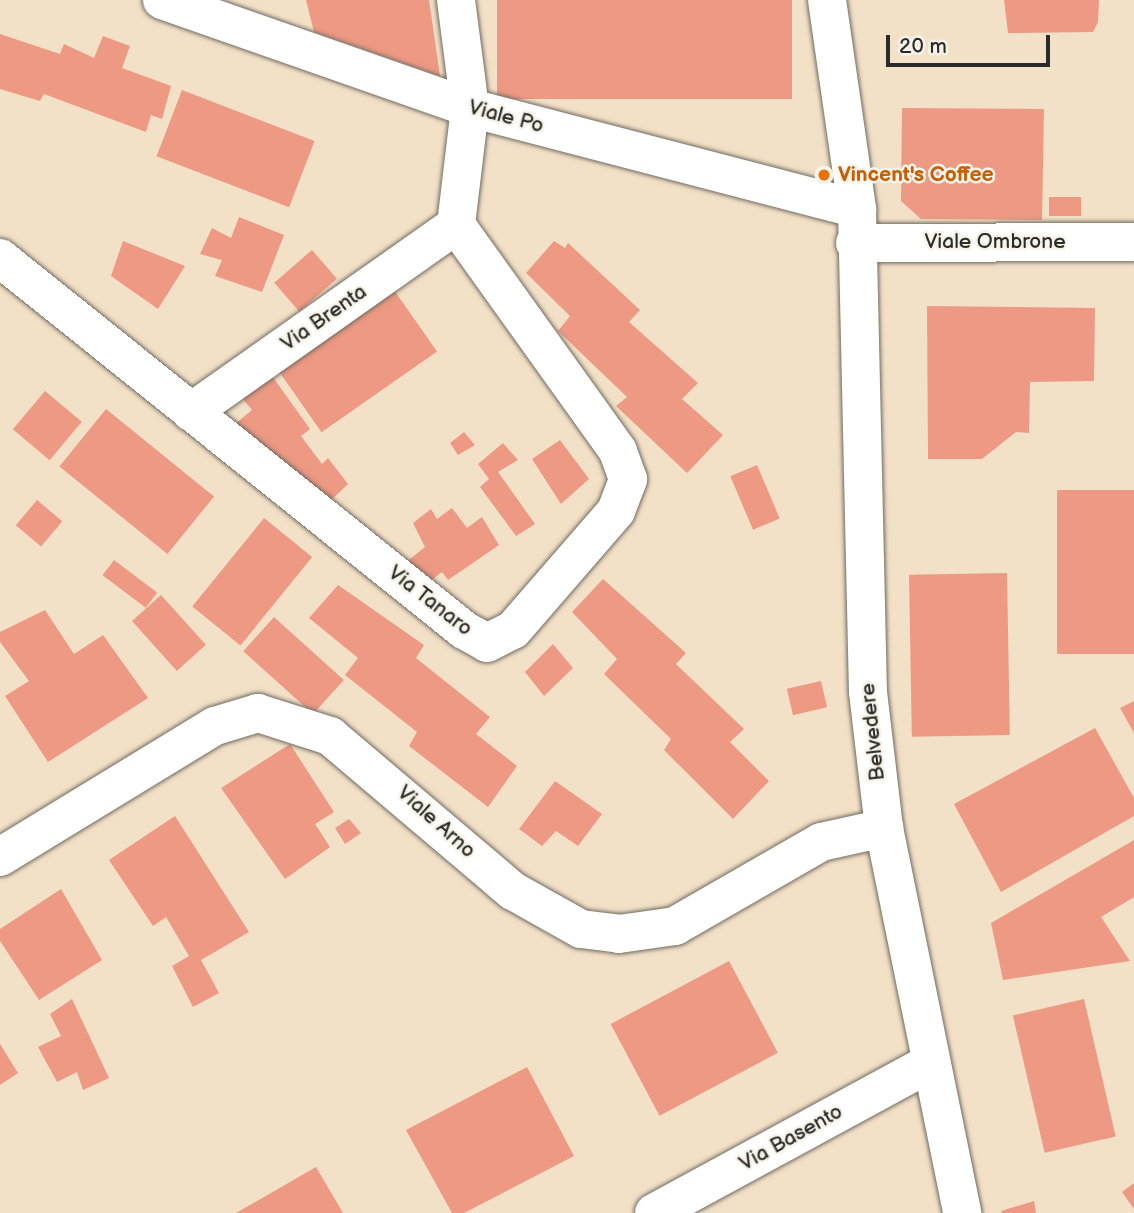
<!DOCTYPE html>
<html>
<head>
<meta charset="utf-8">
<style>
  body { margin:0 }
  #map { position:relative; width:1134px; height:1213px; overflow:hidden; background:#f3e1c7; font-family:"Balsamiq Sans",sans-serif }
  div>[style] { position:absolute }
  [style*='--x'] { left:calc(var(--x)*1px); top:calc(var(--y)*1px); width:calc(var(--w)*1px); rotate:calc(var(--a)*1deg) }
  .building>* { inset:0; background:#ed9983; transform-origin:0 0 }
  .roads { filter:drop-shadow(0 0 2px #716b62) drop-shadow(0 0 2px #716b62) }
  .minor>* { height:38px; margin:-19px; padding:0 19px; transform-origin:19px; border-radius:19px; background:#fff }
  .dots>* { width:19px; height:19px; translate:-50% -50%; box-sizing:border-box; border:4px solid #f7f3e8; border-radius:50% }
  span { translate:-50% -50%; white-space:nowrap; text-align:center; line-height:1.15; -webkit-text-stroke:5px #f7f3e8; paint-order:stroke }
  .street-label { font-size:21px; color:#2b2b2b }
  .food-label { font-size:21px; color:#c56008; font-weight:700 }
  .left { translate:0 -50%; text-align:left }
  .scale { position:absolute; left:886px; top:35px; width:164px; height:32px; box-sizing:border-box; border:4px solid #2b2b2b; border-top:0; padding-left:9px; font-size:21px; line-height:24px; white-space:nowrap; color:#2b2b2b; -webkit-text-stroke:5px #f7f3e8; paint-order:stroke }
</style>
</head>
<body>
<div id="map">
  <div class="building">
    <i style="clip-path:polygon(306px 0,429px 0,440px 76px,314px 32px)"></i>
    <i style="left:497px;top:0;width:295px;height:99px"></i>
    <i style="clip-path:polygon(1004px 0,1099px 0,1098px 22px,1093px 32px,1008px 33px)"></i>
    <i style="clip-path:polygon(0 34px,60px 54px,64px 44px,94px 58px,103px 36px,130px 46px,122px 68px,171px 86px,162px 119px,151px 115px,146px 132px,44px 94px,40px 101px,0 89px)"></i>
    <i style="left:182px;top:90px;width:142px;height:71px;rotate:21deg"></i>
    <i style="clip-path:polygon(902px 108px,1044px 109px,1042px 220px,921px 219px,901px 201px)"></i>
    <i style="left:1081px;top:197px;width:19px;height:32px;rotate:90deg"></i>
    <i style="clip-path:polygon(239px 217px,284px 235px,262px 292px,215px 276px,222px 260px,200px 254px,212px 228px,231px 238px)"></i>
    <i style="clip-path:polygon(123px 241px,185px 266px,158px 309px,111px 276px)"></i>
    <i style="clip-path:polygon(554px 241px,565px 248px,568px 243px,640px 310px,629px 322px,698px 383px,682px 399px,723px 435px,687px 473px,616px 406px,627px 397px,558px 331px,570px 316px,526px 273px)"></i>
    <i style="left:312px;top:250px;width:38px;height:50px;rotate:49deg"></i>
    <i style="left:394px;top:290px;width:75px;height:141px;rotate:55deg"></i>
    <i style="clip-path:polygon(927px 306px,1095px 308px,1094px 381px,1030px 382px,1029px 433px,1016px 432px,982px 459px,928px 459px)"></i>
    <i style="clip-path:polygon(270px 373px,310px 429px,301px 436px,322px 464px,328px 458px,348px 484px,324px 507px,229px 429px,252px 410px,240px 396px)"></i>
    <i style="left:45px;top:391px;width:48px;height:50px;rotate:40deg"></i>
    <i style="left:106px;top:409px;width:139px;height:74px;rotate:39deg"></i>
    <i style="clip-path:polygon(464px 432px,475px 445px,458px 455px,450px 443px)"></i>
    <i style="clip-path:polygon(560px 440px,589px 479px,561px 504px,532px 459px)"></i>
    <i style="clip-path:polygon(503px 443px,518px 460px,498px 472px,535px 524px,516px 536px,480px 487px,489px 479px,478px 464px)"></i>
    <i style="left:757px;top:465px;width:58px;height:29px;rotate:67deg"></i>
    <i style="left:1057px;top:490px;width:77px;height:164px"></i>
    <i style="left:37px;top:500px;width:33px;height:33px;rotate:40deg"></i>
    <i style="clip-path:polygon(452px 508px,467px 528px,482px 517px,499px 545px,448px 580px,442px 572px,424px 586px,405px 563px,425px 547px,413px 523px,431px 509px,437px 519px)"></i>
    <i style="left:264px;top:518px;width:62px;height:114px;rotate:39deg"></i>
    <i style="left:114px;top:560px;width:54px;height:19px;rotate:37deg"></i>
    <i style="left:1007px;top:573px;width:162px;height:98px;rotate:89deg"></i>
    <i style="clip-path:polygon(603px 579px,686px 653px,676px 664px,744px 729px,730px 742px,769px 781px,733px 819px,664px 750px,671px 739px,604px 674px,617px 659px,572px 612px)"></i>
    <i style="clip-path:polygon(338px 585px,424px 645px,416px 658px,490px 717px,476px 734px,517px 766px,488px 807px,409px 746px,417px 732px,345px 675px,358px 658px,309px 618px)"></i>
    <i style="left:161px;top:595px;width:67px;height:39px;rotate:48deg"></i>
    <i style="clip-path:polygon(45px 610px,74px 654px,103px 635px,148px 698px,48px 762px,5px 696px,29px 681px,0 642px,0 632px)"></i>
    <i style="left:274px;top:617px;width:94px;height:46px;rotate:42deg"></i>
    <i style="clip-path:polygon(553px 644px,573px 668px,544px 696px,525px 672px)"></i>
    <i style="left:821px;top:681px;width:27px;height:35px;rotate:77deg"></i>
    <i style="clip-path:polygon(1134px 701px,1134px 733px,1120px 708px)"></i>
    <i style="clip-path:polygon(1095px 728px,1134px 798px,1134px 816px,1001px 892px,954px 804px)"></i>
    <i style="clip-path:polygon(290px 744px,334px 812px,315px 824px,330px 847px,285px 879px,221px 788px)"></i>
    <i style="clip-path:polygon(555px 781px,602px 814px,578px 846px,556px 831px,542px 846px,519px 829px)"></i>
    <i style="clip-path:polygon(175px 816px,249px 932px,201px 960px,219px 993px,193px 1007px,172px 966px,189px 956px,166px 917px,153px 926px,109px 860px)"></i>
    <i style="clip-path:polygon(349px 819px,361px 833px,345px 844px,335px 828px)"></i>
    <i style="clip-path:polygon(1134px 840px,1134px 897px,1101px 917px,1130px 961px,1003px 980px,991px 923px)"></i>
    <i style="clip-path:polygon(61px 889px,102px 960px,39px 1000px,0 941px,0 929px)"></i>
    <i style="left:729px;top:961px;width:104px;height:134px;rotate:62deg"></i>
    <i style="clip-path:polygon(72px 999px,109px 1078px,83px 1090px,77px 1072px,57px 1082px,38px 1047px,61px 1036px,50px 1014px)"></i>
    <i style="left:1084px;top:999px;width:141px;height:73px;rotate:77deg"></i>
    <i style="clip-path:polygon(0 1044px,18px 1073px,0 1085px)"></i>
    <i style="clip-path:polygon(527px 1067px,574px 1156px,464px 1213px,452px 1213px,406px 1130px)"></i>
    <i style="clip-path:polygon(316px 1167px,343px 1213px,236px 1213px)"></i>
    <i style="clip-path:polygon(1134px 1183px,1134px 1209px,1122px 1192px)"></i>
    <i style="clip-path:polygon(1034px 1201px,1036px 1213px,1002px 1213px,1001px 1211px)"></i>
  </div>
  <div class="roads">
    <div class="minor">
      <i style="--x:162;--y:0;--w:326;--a:19.3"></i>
      <i style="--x:470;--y:108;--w:400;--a:14.6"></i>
      <i style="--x:827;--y:0;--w:211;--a:81.8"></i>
      <i style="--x:857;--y:209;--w:483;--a:88.7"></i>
      <i style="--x:868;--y:692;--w:137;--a:83.3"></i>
      <i style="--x:884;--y:828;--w:393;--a:78.5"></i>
      <i style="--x:855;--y:243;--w:279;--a:-0.2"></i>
      <i style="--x:0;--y:258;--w:595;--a:38.72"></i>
      <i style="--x:464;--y:630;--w:26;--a:29"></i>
      <i style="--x:487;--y:643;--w:29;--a:-27"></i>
      <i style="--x:513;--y:630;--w:157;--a:-49.1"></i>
      <i style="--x:616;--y:511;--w:34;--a:-69"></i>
      <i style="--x:628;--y:479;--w:30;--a:-110"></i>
      <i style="--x:618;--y:451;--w:278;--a:-125.6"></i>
      <i style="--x:456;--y:225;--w:118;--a:-83.2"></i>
      <i style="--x:470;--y:108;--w:109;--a:-97.4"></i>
      <i style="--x:191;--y:412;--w:324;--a:-35.2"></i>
      <i style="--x:0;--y:857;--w:252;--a:-31.4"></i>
      <i style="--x:215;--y:726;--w:45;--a:-16.8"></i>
      <i style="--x:258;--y:713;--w:76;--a:17.7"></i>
      <i style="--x:330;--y:736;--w:240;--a:40.3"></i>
      <i style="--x:513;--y:891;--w:78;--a:29.2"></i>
      <i style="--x:581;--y:929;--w:38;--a:7"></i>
      <i style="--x:619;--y:934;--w:57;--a:-8.1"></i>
      <i style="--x:675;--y:926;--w:168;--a:-29.9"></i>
      <i style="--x:821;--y:842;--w:65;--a:-12.5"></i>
      <i style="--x:654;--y:1213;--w:312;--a:-28.5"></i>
    </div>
  </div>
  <div class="dots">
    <i style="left:824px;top:175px;background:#e8710a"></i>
  </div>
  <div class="street-label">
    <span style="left:506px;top:117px;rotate:15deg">Viale Po</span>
    <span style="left:995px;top:242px">Viale Ombrone</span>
    <span style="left:324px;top:318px;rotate:-35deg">Via Brenta</span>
    <span style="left:430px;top:601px;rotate:38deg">Via Tanaro</span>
    <span style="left:873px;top:732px;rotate:-96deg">Belvedere</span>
    <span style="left:436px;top:822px;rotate:42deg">Viale Arno</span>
    <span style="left:791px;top:1138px;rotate:-29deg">Via Basento</span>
  </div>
  <div class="food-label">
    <span class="left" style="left:838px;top:175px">Vincent's Coffee</span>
  </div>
  <div class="scale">20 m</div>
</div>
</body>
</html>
